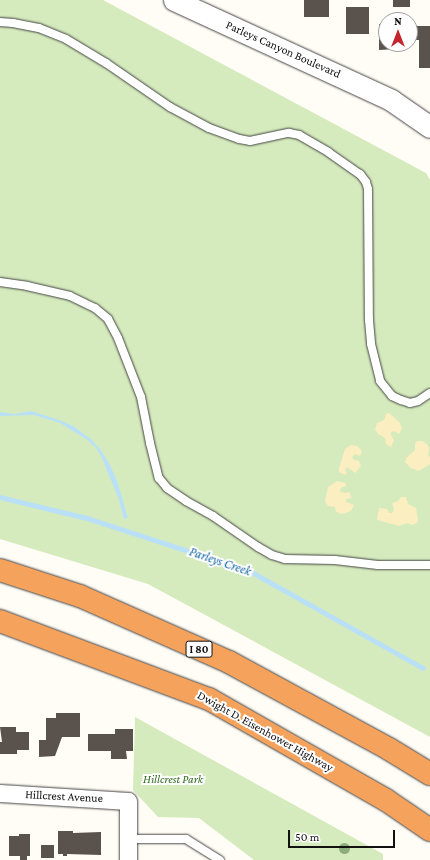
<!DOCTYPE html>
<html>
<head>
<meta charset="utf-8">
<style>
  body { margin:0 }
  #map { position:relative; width:430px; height:860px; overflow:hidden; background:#fffdf5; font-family:"Crimson Pro",serif }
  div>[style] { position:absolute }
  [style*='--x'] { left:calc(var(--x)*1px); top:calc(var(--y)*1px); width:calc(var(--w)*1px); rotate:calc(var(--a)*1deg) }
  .green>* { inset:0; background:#d5ebbd }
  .sand>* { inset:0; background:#fbeec1 }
  .water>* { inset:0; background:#b9e0f7 }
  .stream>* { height:4.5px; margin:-2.25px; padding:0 2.25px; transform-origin:2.25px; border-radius:2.25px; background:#b9e0f7 }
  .building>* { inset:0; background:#5a524d; transform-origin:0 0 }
  .roads { filter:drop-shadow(0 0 1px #444) drop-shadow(0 0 1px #444) }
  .service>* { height:8px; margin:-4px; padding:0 4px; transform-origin:4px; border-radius:4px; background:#fff }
  .minor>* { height:17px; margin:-8.5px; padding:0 8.5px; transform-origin:8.5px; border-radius:8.5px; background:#fff }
  .tertiary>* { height:21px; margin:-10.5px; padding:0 10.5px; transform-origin:10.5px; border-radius:10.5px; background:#fff }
  .motorway>* { height:22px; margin:-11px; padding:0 11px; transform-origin:11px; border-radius:11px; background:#f5a25d }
  .trees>* { width:11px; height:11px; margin:-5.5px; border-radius:50%; background:#8dad7f }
  span { translate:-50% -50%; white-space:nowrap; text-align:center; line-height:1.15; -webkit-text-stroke:4px #fff; paint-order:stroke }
  .shield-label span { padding:1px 3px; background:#fff; border:1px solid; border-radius:3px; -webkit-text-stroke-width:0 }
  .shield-label { font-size:11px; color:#111; font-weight:700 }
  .street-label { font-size:12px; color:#111 }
  .park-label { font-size:12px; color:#2f6b1f; font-style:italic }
  .water-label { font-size:13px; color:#1768a6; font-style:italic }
  .north { position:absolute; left:378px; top:12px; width:40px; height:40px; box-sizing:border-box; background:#fff; border:1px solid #a0a0a0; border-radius:50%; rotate:0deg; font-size:11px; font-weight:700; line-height:16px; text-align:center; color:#111 }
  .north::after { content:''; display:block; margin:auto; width:14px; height:18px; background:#c4262e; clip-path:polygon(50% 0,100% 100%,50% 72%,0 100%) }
  .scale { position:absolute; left:288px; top:830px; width:107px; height:18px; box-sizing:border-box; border:2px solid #111; border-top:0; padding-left:5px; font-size:12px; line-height:14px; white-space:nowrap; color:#111; -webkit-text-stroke:3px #fff; paint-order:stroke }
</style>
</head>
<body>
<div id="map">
  <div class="green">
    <i style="clip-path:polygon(0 0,103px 0,426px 173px,430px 180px,430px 737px,148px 584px,0 539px)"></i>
    <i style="clip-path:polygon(135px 717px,383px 854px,383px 860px,254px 860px,199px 818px,158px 817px,133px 790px)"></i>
  </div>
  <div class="sand">
    <i style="clip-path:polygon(389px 413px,400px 423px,402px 428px,399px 434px,394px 431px,391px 432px,391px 435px,394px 440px,391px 447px,386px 444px,385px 438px,378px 434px,375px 430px,377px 423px,384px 420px,386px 414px)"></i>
    <i style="clip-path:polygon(417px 441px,422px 441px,427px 444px,429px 448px,428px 455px,430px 457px,430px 464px,419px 471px,411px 468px,405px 462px,406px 458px,415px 450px,415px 444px)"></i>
    <i style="clip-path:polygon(351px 445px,357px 446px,361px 450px,362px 452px,360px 456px,355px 454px,352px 457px,354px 460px,359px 461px,361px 466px,355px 473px,347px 467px,345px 470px,347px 473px,345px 475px,339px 472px,339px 468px,345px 449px)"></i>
    <i style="clip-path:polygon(337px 481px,346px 483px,346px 486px,341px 488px,340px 491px,344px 493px,349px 492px,352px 498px,346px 499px,346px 502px,354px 505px,351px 511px,342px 514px,336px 512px,335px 507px,328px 506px,325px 501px,328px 487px)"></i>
    <i style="clip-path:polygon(401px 497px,406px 497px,408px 504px,416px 508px,418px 520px,417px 523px,412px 525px,407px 523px,399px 526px,377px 520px,379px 508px,387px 509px,389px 513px,392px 513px,394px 510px,392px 503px,398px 501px)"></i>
  </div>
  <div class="water">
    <i style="clip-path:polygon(31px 411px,59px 420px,73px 426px,92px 440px,102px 452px,110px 465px,117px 481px,128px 518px,124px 519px,118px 497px,101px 456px,96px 448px,86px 439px,60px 423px,34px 415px,0 416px,0 412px,14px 414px)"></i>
  </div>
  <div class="stream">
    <i style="--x:0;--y:497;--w:89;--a:13.6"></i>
    <i style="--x:87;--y:518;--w:174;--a:18.1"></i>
    <i style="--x:252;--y:572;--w:196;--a:29.3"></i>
  </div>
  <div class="building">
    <i style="left:304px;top:0;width:25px;height:17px"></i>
    <i style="left:393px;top:0;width:17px;height:7px"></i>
    <i style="left:346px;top:7px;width:23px;height:27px"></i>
    <i style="clip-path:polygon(402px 14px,402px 20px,388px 20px,388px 15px)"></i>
    <i style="clip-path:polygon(379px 24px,386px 24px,386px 44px,397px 44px,397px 49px,379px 50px)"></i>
    <i style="clip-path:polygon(415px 26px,430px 26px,430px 68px,419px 68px,419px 40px,415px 40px)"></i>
    <i style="clip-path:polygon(56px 713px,80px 713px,80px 737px,62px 737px,55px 756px,39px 757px,39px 740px,46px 740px,46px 718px,56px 718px)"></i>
    <i style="clip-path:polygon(0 727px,16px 727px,16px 732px,29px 732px,29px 750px,17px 750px,17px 754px,0 754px,0 742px,2px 742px)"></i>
    <i style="clip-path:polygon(115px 729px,133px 729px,133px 751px,126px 751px,127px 759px,111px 759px,111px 751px,88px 751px,88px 734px,115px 734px)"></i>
    <i style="clip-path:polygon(58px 831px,73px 831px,73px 833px,101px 832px,101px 855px,67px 854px,67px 856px,63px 856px,63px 854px,58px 854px)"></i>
    <i style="clip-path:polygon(19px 834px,30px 834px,30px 856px,27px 856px,27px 860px,20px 860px,20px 856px,9px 856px,9px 836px,19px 836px)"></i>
    <i style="left:41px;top:845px;width:13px;height:13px"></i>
  </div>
  <div class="roads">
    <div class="service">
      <i style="--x:0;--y:22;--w:13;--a:4"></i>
      <i style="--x:13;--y:23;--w:26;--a:11"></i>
      <i style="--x:39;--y:28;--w:29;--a:22"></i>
      <i style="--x:66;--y:39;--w:47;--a:31"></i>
      <i style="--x:106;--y:63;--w:78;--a:34.5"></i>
      <i style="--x:170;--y:107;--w:44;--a:28.3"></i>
      <i style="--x:209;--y:128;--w:32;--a:20"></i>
      <i style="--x:239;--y:139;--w:11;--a:10"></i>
      <i style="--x:250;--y:141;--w:40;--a:-12"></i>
      <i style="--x:289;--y:133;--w:10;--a:11"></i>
      <i style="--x:299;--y:135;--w:34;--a:30"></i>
      <i style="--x:328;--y:152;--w:39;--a:35"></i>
      <i style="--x:360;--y:174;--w:10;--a:53"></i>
      <i style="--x:366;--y:182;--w:7;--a:74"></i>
      <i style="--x:368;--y:189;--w:131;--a:89.6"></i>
      <i style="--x:369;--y:320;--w:24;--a:85"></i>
      <i style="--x:371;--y:344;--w:38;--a:76"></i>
      <i style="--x:380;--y:381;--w:19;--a:51"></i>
      <i style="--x:392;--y:396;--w:10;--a:24"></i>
      <i style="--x:401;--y:400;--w:9;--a:18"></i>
      <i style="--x:410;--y:403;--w:8;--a:-14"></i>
      <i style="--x:418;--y:401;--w:14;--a:-34"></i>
      <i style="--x:0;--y:282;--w:27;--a:8"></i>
      <i style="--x:27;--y:286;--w:44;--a:13.1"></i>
      <i style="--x:70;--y:296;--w:28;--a:26"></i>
      <i style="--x:95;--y:308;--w:17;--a:40"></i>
      <i style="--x:108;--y:319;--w:21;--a:62"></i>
      <i style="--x:118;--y:338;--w:63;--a:68.7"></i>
      <i style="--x:141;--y:397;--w:47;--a:78.9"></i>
      <i style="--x:150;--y:443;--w:36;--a:76"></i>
      <i style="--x:159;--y:478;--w:13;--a:51"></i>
      <i style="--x:167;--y:488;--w:23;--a:34"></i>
      <i style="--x:186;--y:501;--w:31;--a:29"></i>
      <i style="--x:213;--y:516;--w:55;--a:34.6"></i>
      <i style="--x:258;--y:547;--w:16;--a:30"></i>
      <i style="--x:272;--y:555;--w:14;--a:17"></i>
      <i style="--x:285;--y:559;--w:50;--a:1.1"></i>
      <i style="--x:335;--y:560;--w:43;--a:6.6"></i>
      <i style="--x:378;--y:565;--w:52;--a:0"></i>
      <i style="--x:128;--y:839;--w:58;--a:0"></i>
      <i style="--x:186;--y:839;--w:40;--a:32"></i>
    </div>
    <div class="minor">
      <i style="--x:0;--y:793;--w:128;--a:3.6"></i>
      <i style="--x:128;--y:801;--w:59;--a:90"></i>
    </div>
    <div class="tertiary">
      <i style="--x:174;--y:0;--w:239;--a:24.7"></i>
      <i style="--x:391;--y:100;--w:47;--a:34.7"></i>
    </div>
    <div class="motorway">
      <i style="--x:0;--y:570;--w:84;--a:18"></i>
      <i style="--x:80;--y:596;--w:163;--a:23.9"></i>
      <i style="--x:229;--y:662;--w:182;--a:28.5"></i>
      <i style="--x:389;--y:749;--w:48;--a:31.4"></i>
      <i style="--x:0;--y:621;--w:223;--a:20.5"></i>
      <i style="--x:209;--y:699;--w:204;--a:29.7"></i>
      <i style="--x:386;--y:800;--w:53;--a:34.3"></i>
    </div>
  </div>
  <div class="trees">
    <i style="left:344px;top:848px"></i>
  </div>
  <div class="shield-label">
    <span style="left:199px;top:649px">I 80</span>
  </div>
  <div class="street-label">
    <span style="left:283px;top:50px;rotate:24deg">Parleys Canyon Boulevard</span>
    <span style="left:265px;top:732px;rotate:29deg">Dwight D. Eisenhower Highway</span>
    <span style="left:64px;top:797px;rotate:3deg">Hillcrest Avenue</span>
  </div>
  <div class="park-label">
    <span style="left:173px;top:780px">Hillcrest Park</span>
  </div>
  <div class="water-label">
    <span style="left:220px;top:562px;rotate:19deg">Parleys Creek</span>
  </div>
  <div class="north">N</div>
  <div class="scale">50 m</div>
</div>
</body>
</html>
